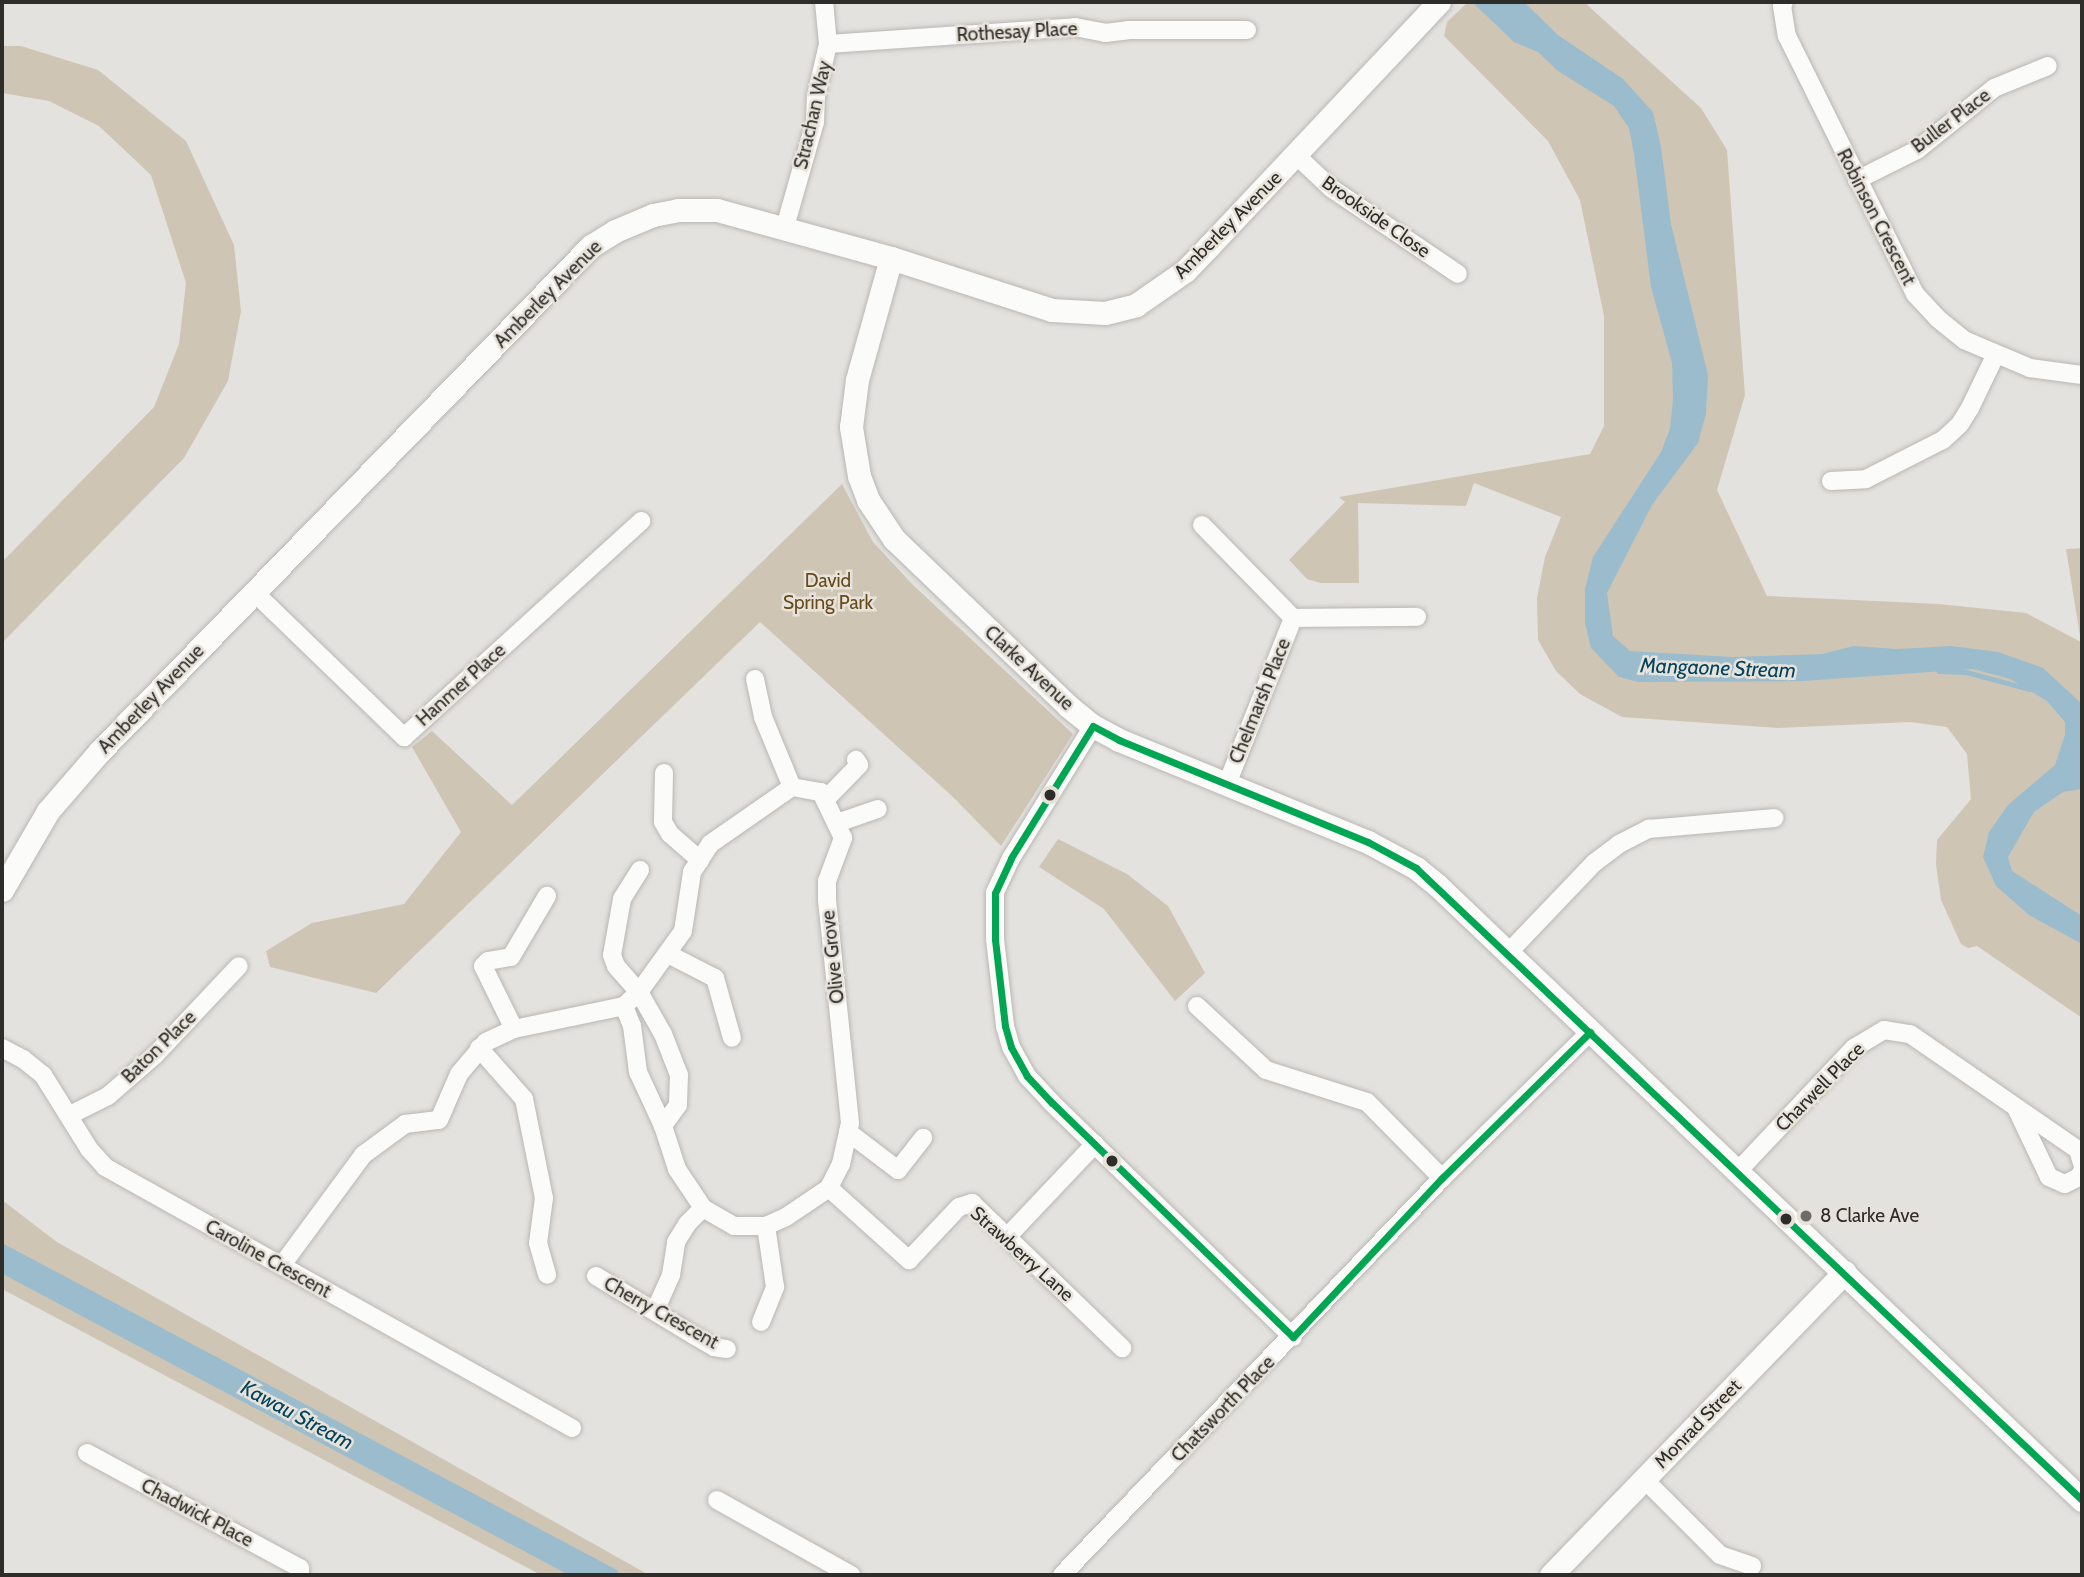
<!DOCTYPE html>
<html>
<head>
<meta charset="utf-8">
<style>
  body { margin:0 }
  #map { position:relative; width:2084px; height:1577px; overflow:hidden; background:#e4e2de; font-family:Cabin,sans-serif }
  div>[style] { position:absolute }
  [style*='--x'] { left:calc(var(--x)*1px); top:calc(var(--y)*1px); width:calc(var(--w)*1px); rotate:calc(var(--a)*1deg) }
  .green>* { inset:0; background:#cfc5b5 }
  .water>* { inset:0; background:#9bbccd; transform-origin:0 0 }
  .stream>* { height:5px; margin:-2.5px; padding:0 2.5px; transform-origin:2.5px; border-radius:2.5px; background:#9bbccd }
  .roads { filter:drop-shadow(0 0 2px #b9b7b4) drop-shadow(0 0 2px #b9b7b4) }
  .minor>* { height:18px; margin:-9px; padding:0 9px; transform-origin:9px; border-radius:9px; background:#fbfbfa }
  .tertiary>* { height:23px; margin:-11.5px; padding:0 11.5px; transform-origin:11.5px; border-radius:11.5px; background:#fbfbfa }
  .bus-1>* { height:7px; margin:-3.5px; padding:0 3.5px; transform-origin:3.5px; border-radius:3.5px; background:#00a651 }
  .dots>* { width:19px; height:19px; translate:-50% -50%; box-sizing:border-box; border:4px solid #e8e3da; border-radius:50% }
  span { translate:-50% -50%; white-space:nowrap; text-align:center; line-height:1.15; -webkit-text-stroke:5px #e8e3da; paint-order:stroke }
  .street-label { font-size:19px; color:#2f2d2a }
  .park-label { font-size:19px; color:#664a19 }
  .poi-label { font-size:19px; color:#2f2d2a }
  .left { translate:0 -50%; text-align:left }
  .water-label { font-size:21px; color:#024460; font-style:italic }
  .frame { position:absolute; inset:0; border:4px solid #2f2d2a; pointer-events:none }
</style>
</head>
<body>
<div id="map">
  <div class="green">
    <i style="clip-path:polygon(1468px 2px,1584px 2px,1701px 108px,1727px 150px,1745px 395px,1717px 490px,1767px 596px,1939px 604px,2026px 613px,2081px 642px,2066px 549px,2082px 548px,2082px 1018px,1977px 946px,1968px 948px,1961px 944px,1941px 900px,1936px 864px,1937px 840px,1971px 799px,1967px 754px,1947px 727px,1910px 722px,1778px 728px,1622px 717px,1580px 694px,1556px 671px,1538px 640px,1537px 598px,1545px 557px,1561px 517px,1474px 483px,1466px 506px,1358px 503px,1359px 583px,1320px 583px,1307px 579px,1289px 560px,1345px 502px,1339px 497px,1590px 454px,1604px 426px,1604px 316px,1580px 200px,1548px 141px,1444px 36px,1447px 22px)"></i>
    <i style="clip-path:polygon(2px 46px,21px 46px,98px 70px,186px 141px,234px 245px,241px 311px,228px 381px,184px 458px,2px 643px,2px 562px,154px 407px,179px 344px,186px 283px,151px 175px,99px 126px,49px 101px,2px 93px)"></i>
    <i style="clip-path:polygon(842px 484px,873px 542px,913px 585px,1073px 734px,1001px 846px,953px 797px,760px 622px,376px 993px,270px 967px,266px 951px,312px 923px,404px 904px,461px 832px,412px 747px,432px 731px,512px 805px)"></i>
    <i style="clip-path:polygon(1058px 839px,1127px 874px,1168px 906px,1205px 973px,1175px 1001px,1104px 909px,1039px 867px)"></i>
    <i style="clip-path:polygon(2px 1200px,57px 1242px,649px 1575px,541px 1575px,2px 1289px)"></i>
  </div>
  <div class="water">
    <i style="clip-path:polygon(1472px 2px,1524px 2px,1558px 35px,1623px 79px,1653px 112px,1661px 147px,1671px 224px,1708px 375px,1706px 414px,1698px 443px,1652px 505px,1607px 593px,1613px 636px,1630px 651px,1732px 657px,1822px 654px,1854px 646px,1898px 649px,1951px 646px,1998px 652px,2043px 668px,2082px 704px,2082px 789px,2063px 792px,2034px 812px,2008px 857px,2012px 871px,2082px 916px,2082px 944px,2029px 915px,1996px 886px,1983px 857px,1989px 832px,2008px 805px,2055px 765px,2065px 735px,2065px 722px,2047px 701px,2010px 679px,1973px 669px,1803px 681px,1639px 682px,1619px 677px,1591px 648px,1585px 623px,1585px 589px,1593px 557px,1661px 452px,1670px 429px,1673px 400px,1672px 363px,1651px 287px,1634px 154px,1629px 128px,1614px 106px,1558px 71px,1538px 52px,1514px 42px)"></i>
    <i style="left:2px;top:1243px;width:698px;height:27px;rotate:28deg"></i>
  </div>
  <div class="stream">
    <i style="--x:1939;--y:671;--w:27;--a:2"></i>
    <i style="--x:1966;--y:672;--w:65;--a:15.1"></i>
  </div>
  <div class="roads">
    <div class="minor">
      <i style="--x:1784;--y:2;--w:4;--a:117"></i>
      <i style="--x:1782;--y:6;--w:30;--a:81"></i>
      <i style="--x:1787;--y:36;--w:288;--a:63.6"></i>
      <i style="--x:1915;--y:294;--w:33;--a:47"></i>
      <i style="--x:1937;--y:318;--w:35;--a:39"></i>
      <i style="--x:1964;--y:340;--w:72;--a:23"></i>
      <i style="--x:2030;--y:368;--w:52;--a:7.7"></i>
      <i style="--x:828;--y:44;--w:248;--a:-3.9"></i>
      <i style="--x:1075;--y:27;--w:31;--a:11"></i>
      <i style="--x:1105;--y:33;--w:23;--a:-7"></i>
      <i style="--x:1128;--y:30;--w:119;--a:0"></i>
      <i style="--x:1297;--y:156;--w:47;--a:43.3"></i>
      <i style="--x:1331;--y:188;--w:153;--a:34.1"></i>
      <i style="--x:1857;--y:180;--w:67;--a:-26.6"></i>
      <i style="--x:1917;--y:150;--w:99;--a:-38.8"></i>
      <i style="--x:1994;--y:88;--w:58;--a:-22.2"></i>
      <i style="--x:785;--y:227;--w:109;--a:-74.1"></i>
      <i style="--x:815;--y:122;--w:26;--a:-88"></i>
      <i style="--x:816;--y:96;--w:53;--a:-77"></i>
      <i style="--x:828;--y:44;--w:42;--a:-95.4"></i>
      <i style="--x:1831;--y:481;--w:35;--a:-3"></i>
      <i style="--x:1866;--y:479;--w:86;--a:-26.9"></i>
      <i style="--x:1943;--y:440;--w:23;--a:-43"></i>
      <i style="--x:1960;--y:424;--w:19;--a:-58"></i>
      <i style="--x:1970;--y:408;--w:58;--a:-64.3"></i>
      <i style="--x:1202;--y:525;--w:130;--a:45.6"></i>
      <i style="--x:1293;--y:618;--w:124;--a:-0.5"></i>
      <i style="--x:254;--y:592;--w:209;--a:44"></i>
      <i style="--x:404;--y:737;--w:321;--a:-42.3"></i>
      <i style="--x:755;--y:679;--w:39;--a:78"></i>
      <i style="--x:763;--y:717;--w:76;--a:67.5"></i>
      <i style="--x:1093;--y:726;--w:155;--a:121.8"></i>
      <i style="--x:1011;--y:858;--w:38;--a:115"></i>
      <i style="--x:995;--y:893;--w:46;--a:90"></i>
      <i style="--x:995;--y:939;--w:88;--a:83.4"></i>
      <i style="--x:1005;--y:1026;--w:22;--a:74"></i>
      <i style="--x:1011;--y:1047;--w:33;--a:61"></i>
      <i style="--x:1027;--y:1076;--w:37;--a:47"></i>
      <i style="--x:1052;--y:1103;--w:336;--a:44.2"></i>
      <i style="--x:664;--y:773;--w:49;--a:91.2"></i>
      <i style="--x:663;--y:822;--w:14;--a:60"></i>
      <i style="--x:670;--y:834;--w:40;--a:41"></i>
      <i style="--x:1227;--y:784;--w:179;--a:-68.3"></i>
      <i style="--x:825;--y:800;--w:49;--a:-45.8"></i>
      <i style="--x:859;--y:765;--w:6;--a:-121"></i>
      <i style="--x:837;--y:823;--w:43;--a:-18.9"></i>
      <i style="--x:640;--y:870;--w:34;--a:122"></i>
      <i style="--x:622;--y:899;--w:57;--a:100.1"></i>
      <i style="--x:612;--y:955;--w:12;--a:70"></i>
      <i style="--x:616;--y:966;--w:35;--a:49"></i>
      <i style="--x:639;--y:992;--w:48;--a:60.3"></i>
      <i style="--x:663;--y:1034;--w:44;--a:68.7"></i>
      <i style="--x:679;--y:1075;--w:30;--a:92"></i>
      <i style="--x:678;--y:1105;--w:26;--a:126"></i>
      <i style="--x:1508;--y:953;--w:124;--a:-46.3"></i>
      <i style="--x:1594;--y:863;--w:31;--a:-37"></i>
      <i style="--x:1619;--y:844;--w:34;--a:-27"></i>
      <i style="--x:1649;--y:829;--w:126;--a:-5"></i>
      <i style="--x:668;--y:954;--w:53;--a:27.1"></i>
      <i style="--x:715;--y:978;--w:62;--a:74.2"></i>
      <i style="--x:1197;--y:1006;--w:94;--a:42.8"></i>
      <i style="--x:1266;--y:1070;--w:106;--a:17.6"></i>
      <i style="--x:1367;--y:1102;--w:107;--a:45.4"></i>
      <i style="--x:514;--y:1029;--w:70;--a:-116.2"></i>
      <i style="--x:483;--y:966;--w:7;--a:-45"></i>
      <i style="--x:488;--y:961;--w:23;--a:-10"></i>
      <i style="--x:511;--y:957;--w:71;--a:-59.5"></i>
      <i style="--x:2;--y:1048;--w:24;--a:28"></i>
      <i style="--x:23;--y:1059;--w:26;--a:39"></i>
      <i style="--x:43;--y:1075;--w:87;--a:58.1"></i>
      <i style="--x:89;--y:1149;--w:24;--a:48"></i>
      <i style="--x:105;--y:1167;--w:535;--a:29.2"></i>
      <i style="--x:479;--y:1048;--w:68;--a:48.6"></i>
      <i style="--x:524;--y:1099;--w:101;--a:78.6"></i>
      <i style="--x:544;--y:1198;--w:45;--a:97.6"></i>
      <i style="--x:538;--y:1243;--w:33;--a:74"></i>
      <i style="--x:2017;--y:1110;--w:74;--a:64.5"></i>
      <i style="--x:2049;--y:1177;--w:17;--a:24"></i>
      <i style="--x:2065;--y:1184;--w:16;--a:-27"></i>
      <i style="--x:2079;--y:1177;--w:7;--a:-63"></i>
      <i style="--x:70;--y:1115;--w:42;--a:-26.6"></i>
      <i style="--x:108;--y:1096;--w:62;--a:-41.1"></i>
      <i style="--x:155;--y:1055;--w:122;--a:-46.7"></i>
      <i style="--x:848;--y:1132;--w:63;--a:37.2"></i>
      <i style="--x:898;--y:1170;--w:41;--a:-52"></i>
      <i style="--x:1738;--y:1171;--w:169;--a:-46.7"></i>
      <i style="--x:1854;--y:1048;--w:35;--a:-31"></i>
      <i style="--x:1884;--y:1030;--w:26;--a:9"></i>
      <i style="--x:1910;--y:1034;--w:204;--a:34.6"></i>
      <i style="--x:2078;--y:1150;--w:14;--a:73"></i>
      <i style="--x:829;--y:1188;--w:108;--a:42"></i>
      <i style="--x:909;--y:1260;--w:73;--a:-46.7"></i>
      <i style="--x:959;--y:1207;--w:14;--a:-17"></i>
      <i style="--x:972;--y:1203;--w:209;--a:44"></i>
      <i style="--x:1007;--y:1237;--w:128;--a:-46.6"></i>
      <i style="--x:282;--y:1265;--w:137;--a:-53.6"></i>
      <i style="--x:363;--y:1155;--w:52;--a:-36.4"></i>
      <i style="--x:405;--y:1124;--w:34;--a:-7"></i>
      <i style="--x:439;--y:1120;--w:50;--a:-66.5"></i>
      <i style="--x:459;--y:1074;--w:42;--a:-49.8"></i>
      <i style="--x:486;--y:1042;--w:31;--a:-25"></i>
      <i style="--x:514;--y:1029;--w:112;--a:-11.8"></i>
      <i style="--x:624;--y:1006;--w:21;--a:-43"></i>
      <i style="--x:639;--y:992;--w:75;--a:-54.2"></i>
      <i style="--x:683;--y:931;--w:60;--a:-81.3"></i>
      <i style="--x:692;--y:872;--w:33;--a:-57"></i>
      <i style="--x:710;--y:844;--w:100;--a:-34.8"></i>
      <i style="--x:792;--y:787;--w:29;--a:10"></i>
      <i style="--x:821;--y:792;--w:51;--a:64.4"></i>
      <i style="--x:843;--y:838;--w:46;--a:110.4"></i>
      <i style="--x:827;--y:881;--w:19;--a:90"></i>
      <i style="--x:827;--y:900;--w:224;--a:84.1"></i>
      <i style="--x:850;--y:1123;--w:42;--a:102.4"></i>
      <i style="--x:841;--y:1164;--w:27;--a:117"></i>
      <i style="--x:829;--y:1188;--w:52;--a:146"></i>
      <i style="--x:786;--y:1217;--w:22;--a:156"></i>
      <i style="--x:766;--y:1226;--w:32;--a:180"></i>
      <i style="--x:734;--y:1226;--w:36;--a:-150"></i>
      <i style="--x:703;--y:1208;--w:47;--a:-123.7"></i>
      <i style="--x:677;--y:1169;--w:45;--a:-108"></i>
      <i style="--x:663;--y:1126;--w:60;--a:-114.8"></i>
      <i style="--x:638;--y:1072;--w:46;--a:-97.4"></i>
      <i style="--x:632;--y:1026;--w:22;--a:-112"></i>
      <i style="--x:596;--y:1276;--w:116;--a:31.2"></i>
      <i style="--x:695;--y:1336;--w:22;--a:30"></i>
      <i style="--x:714;--y:1347;--w:13;--a:9"></i>
      <i style="--x:655;--y:1311;--w:39;--a:-66"></i>
      <i style="--x:671;--y:1275;--w:33;--a:-81"></i>
      <i style="--x:676;--y:1242;--w:22;--a:-58"></i>
      <i style="--x:688;--y:1223;--w:21;--a:-45"></i>
      <i style="--x:761;--y:1322;--w:38;--a:-68"></i>
      <i style="--x:775;--y:1287;--w:62;--a:-98.4"></i>
      <i style="--x:87;--y:1453;--w:242;--a:28.4"></i>
      <i style="--x:300;--y:1568;--w:7;--a:90"></i>
      <i style="--x:1645;--y:1480;--w:106;--a:45"></i>
      <i style="--x:1720;--y:1555;--w:34;--a:19"></i>
      <i style="--x:717;--y:1500;--w:154;--a:29.2"></i>
      <i style="--x:1062;--y:1575;--w:550;--a:-46.25"></i>
      <i style="--x:1442;--y:1178;--w:208;--a:-44.6"></i>
    </div>
    <div class="tertiary">
      <i style="--x:891;--y:258;--w:127;--a:105.6"></i>
      <i style="--x:857;--y:380;--w:47;--a:97.3"></i>
      <i style="--x:851;--y:427;--w:50;--a:80.7"></i>
      <i style="--x:859;--y:476;--w:26;--a:69"></i>
      <i style="--x:868;--y:500;--w:47;--a:56.3"></i>
      <i style="--x:894;--y:539;--w:241;--a:43.8"></i>
      <i style="--x:1068;--y:706;--w:32;--a:39"></i>
      <i style="--x:1093;--y:726;--w:30;--a:28"></i>
      <i style="--x:1119;--y:740;--w:269;--a:22.3"></i>
      <i style="--x:1368;--y:842;--w:55;--a:28.4"></i>
      <i style="--x:1416;--y:868;--w:27;--a:39"></i>
      <i style="--x:1437;--y:885;--w:891;--a:43.64"></i>
      <i style="--x:2;--y:890;--w:91;--a:-59.8"></i>
      <i style="--x:48;--y:811;--w:79;--a:-49.1"></i>
      <i style="--x:100;--y:751;--w:704;--a:-45.81"></i>
      <i style="--x:591;--y:246;--w:28;--a:-32"></i>
      <i style="--x:615;--y:231;--w:41;--a:-22.8"></i>
      <i style="--x:653;--y:215;--w:25;--a:-11"></i>
      <i style="--x:678;--y:210;--w:39;--a:0"></i>
      <i style="--x:717;--y:210;--w:180;--a:15.4"></i>
      <i style="--x:891;--y:258;--w:169;--a:17.9"></i>
      <i style="--x:1052;--y:310;--w:53;--a:3.2"></i>
      <i style="--x:1105;--y:313;--w:32;--a:-14"></i>
      <i style="--x:1136;--y:305;--w:60;--a:-34.8"></i>
      <i style="--x:1185;--y:271;--w:35;--a:-46"></i>
      <i style="--x:1209;--y:246;--w:335;--a:-46.7"></i>
      <i style="--x:1551;--y:1575;--w:422;--a:-45.9"></i>
    </div>
  </div>
  <div class="bus-1">
    <i style="--x:1293;--y:1337;--w:336;--a:-135.8"></i>
    <i style="--x:1052;--y:1103;--w:37;--a:-133"></i>
    <i style="--x:1027;--y:1076;--w:33;--a:-119"></i>
    <i style="--x:1011;--y:1047;--w:22;--a:-106"></i>
    <i style="--x:1005;--y:1026;--w:88;--a:-96.6"></i>
    <i style="--x:995;--y:939;--w:46;--a:-90"></i>
    <i style="--x:995;--y:893;--w:38;--a:-65"></i>
    <i style="--x:1011;--y:858;--w:155;--a:-58.2"></i>
    <i style="--x:1093;--y:726;--w:30;--a:28"></i>
    <i style="--x:1119;--y:740;--w:269;--a:22.3"></i>
    <i style="--x:1368;--y:842;--w:55;--a:28.4"></i>
    <i style="--x:1416;--y:868;--w:918;--a:43.5"></i>
    <i style="--x:1293;--y:1337;--w:218;--a:-46.9"></i>
    <i style="--x:1442;--y:1178;--w:208;--a:-44.6"></i>
  </div>
  <div class="dots">
    <i style="left:1050px;top:795px;background:#2f2d2a"></i>
    <i style="left:1112px;top:1161px;background:#2f2d2a"></i>
    <i style="left:1806px;top:1216px;background:#6e6c69"></i>
    <i style="left:1786px;top:1219px;background:#2f2d2a"></i>
  </div>
  <div class="street-label">
    <span style="left:1017px;top:32px;rotate:-3deg">Rothesay Place</span>
    <span style="left:813px;top:115px;rotate:-77deg">Strachan Way</span>
    <span style="left:1951px;top:121px;rotate:-37deg">Buller Place</span>
    <span style="left:1376px;top:217px;rotate:35deg">Brookside Close</span>
    <span style="left:1876px;top:217px;rotate:63deg">Robinson Crescent</span>
    <span style="left:1228px;top:225px;rotate:-45deg">Amberley Avenue</span>
    <span style="left:548px;top:294px;rotate:-45deg">Amberley Avenue</span>
    <span style="left:1029px;top:668px;rotate:43deg">Clarke Avenue</span>
    <span style="left:461px;top:685px;rotate:-42deg">Hanmer Place</span>
    <span style="left:151px;top:699px;rotate:-46deg">Amberley Avenue</span>
    <span style="left:1260px;top:701px;rotate:-68deg">Chelmarsh Place</span>
    <span style="left:833px;top:957px;rotate:-96deg">Olive Grove</span>
    <span style="left:159px;top:1047px;rotate:-44deg">Baton Place</span>
    <span style="left:1820px;top:1087px;rotate:-45deg">Charwell Place</span>
    <span style="left:1022px;top:1254px;rotate:42deg">Strawberry Lane</span>
    <span style="left:268px;top:1259px;rotate:29deg">Caroline Crescent</span>
    <span style="left:661px;top:1313px;rotate:29deg">Cherry Crescent</span>
    <span style="left:1223px;top:1409px;rotate:-46deg">Chatsworth Place</span>
    <span style="left:1698px;top:1424px;rotate:-46deg">Monrad Street</span>
    <span style="left:197px;top:1513px;rotate:28deg">Chadwick Place</span>
  </div>
  <div class="park-label">
    <span style="left:828px;top:592px">David<br>Spring Park</span>
  </div>
  <div class="poi-label">
    <span class="left" style="left:1820px;top:1216px">8 Clarke Ave</span>
  </div>
  <div class="water-label">
    <span style="left:1718px;top:668px;rotate:2deg">Mangaone Stream</span>
    <span style="left:297px;top:1415px;rotate:28deg">Kawau Stream</span>
  </div>
  <div class="frame"></div>
</div>
</body>
</html>
